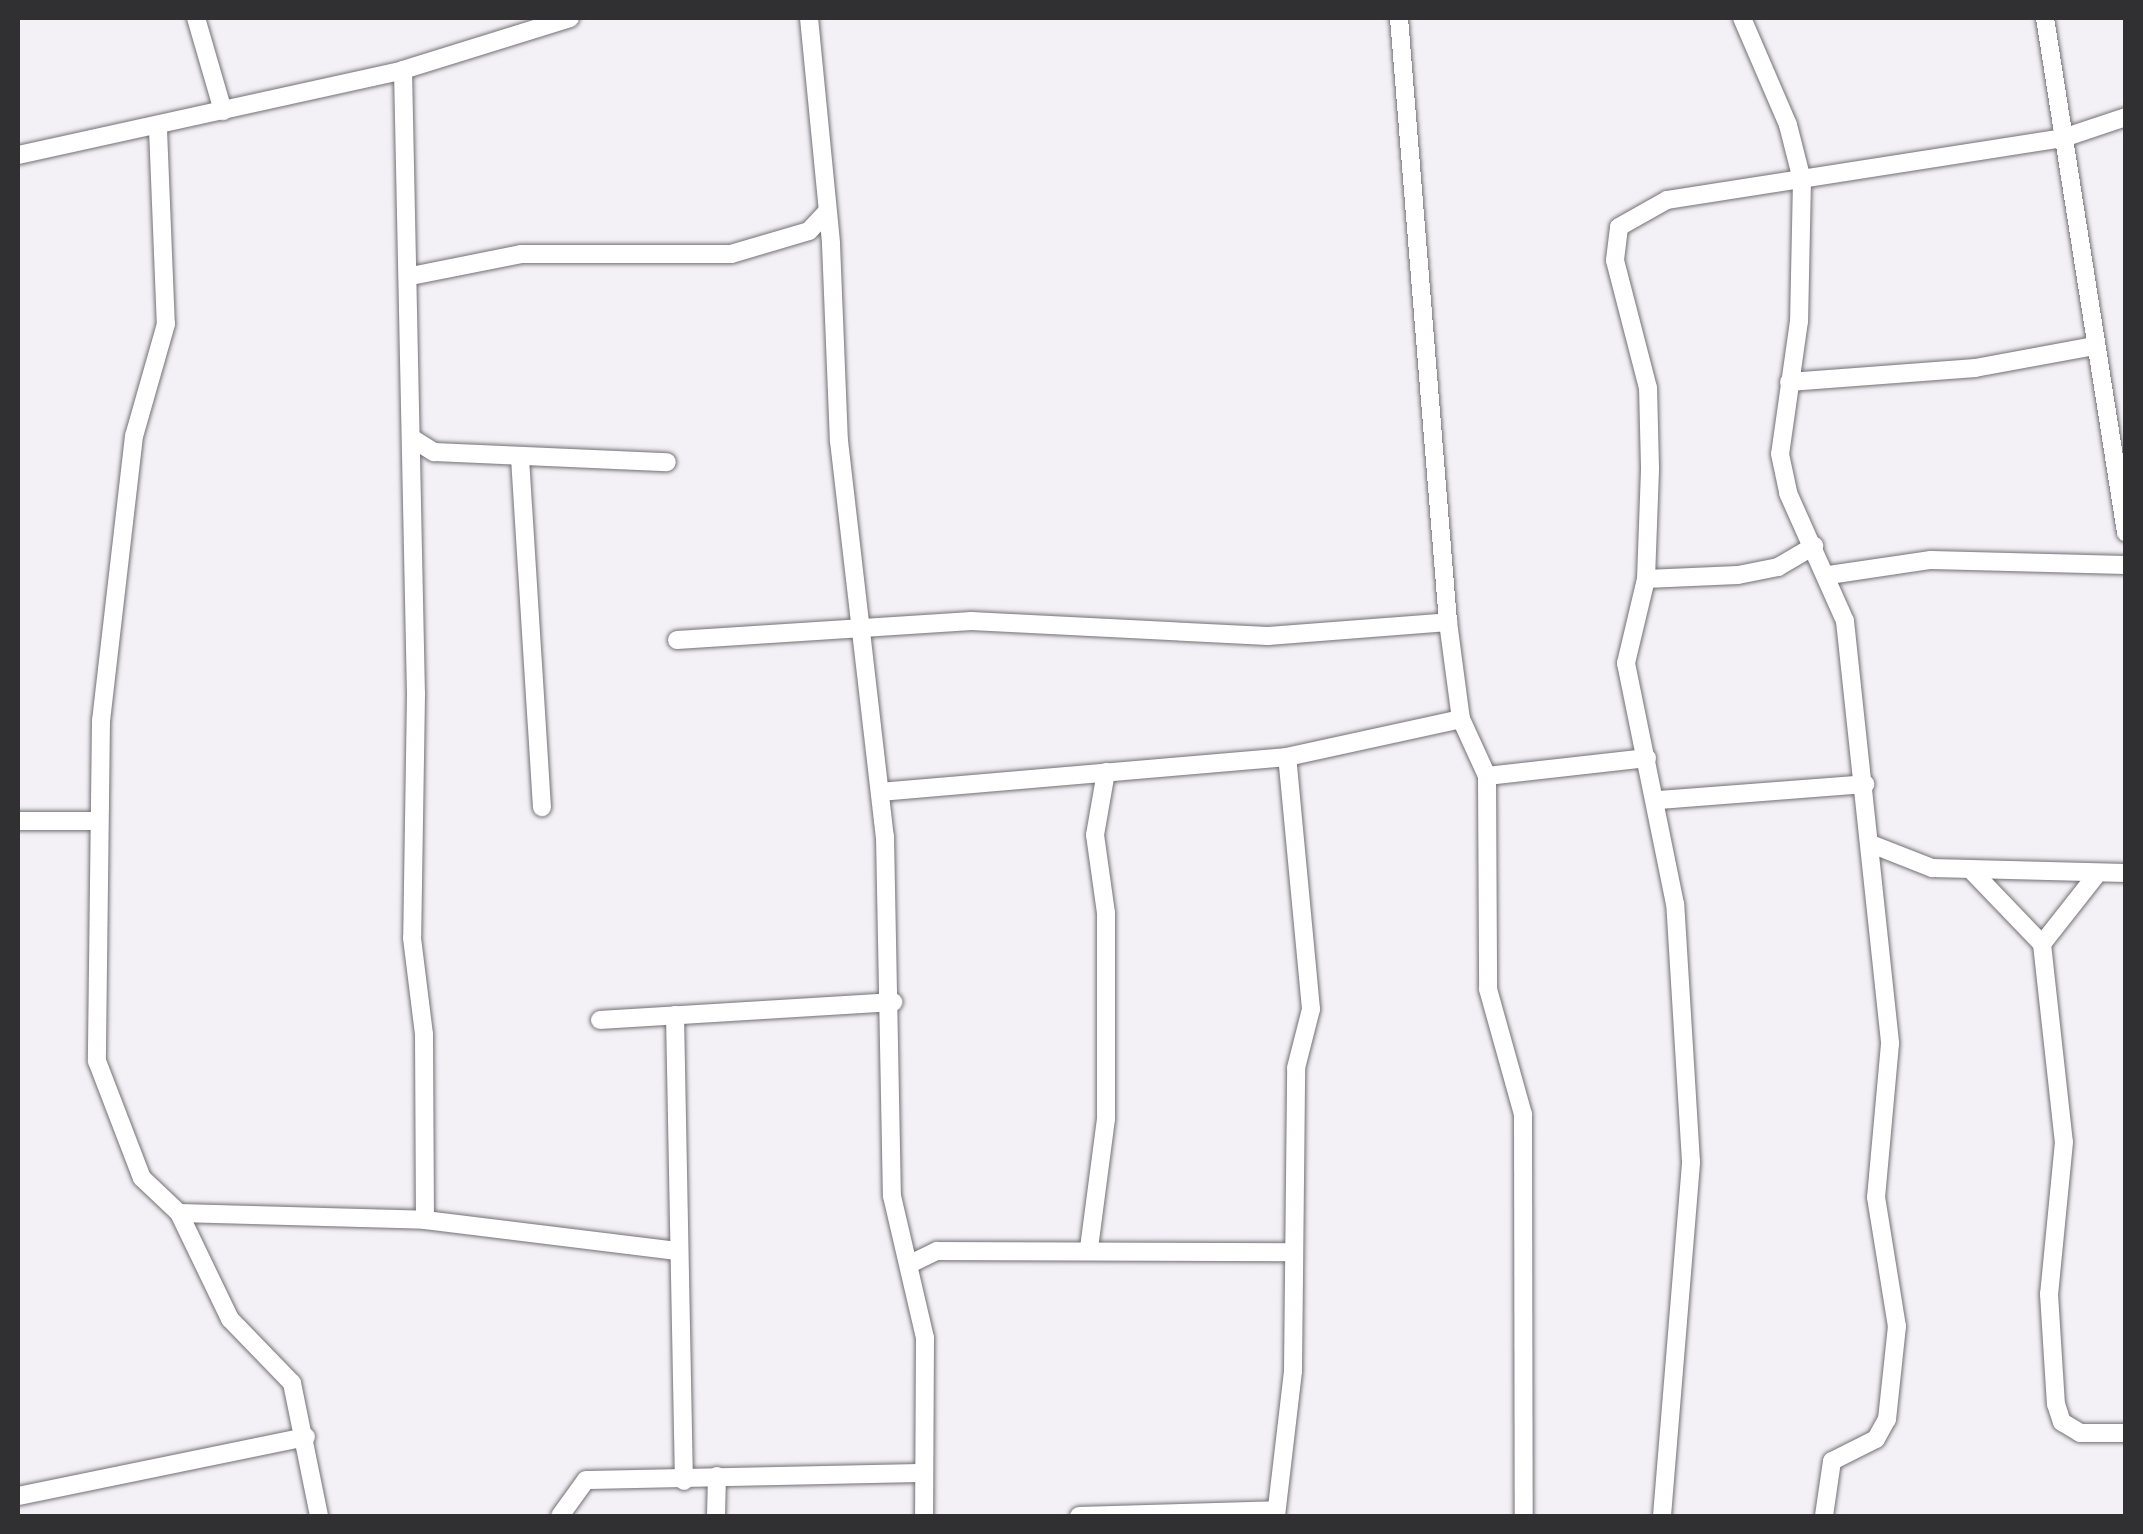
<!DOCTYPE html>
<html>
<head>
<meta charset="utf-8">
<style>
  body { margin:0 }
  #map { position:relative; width:2143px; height:1534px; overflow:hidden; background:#f3f1f6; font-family:"Open Sans",sans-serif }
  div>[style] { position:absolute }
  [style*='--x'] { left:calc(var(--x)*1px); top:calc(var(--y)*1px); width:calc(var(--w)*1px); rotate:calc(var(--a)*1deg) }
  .roads { filter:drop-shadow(0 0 2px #727075) drop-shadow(0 0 2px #727075) }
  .street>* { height:18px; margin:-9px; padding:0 9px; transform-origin:9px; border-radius:9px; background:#fff }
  span { translate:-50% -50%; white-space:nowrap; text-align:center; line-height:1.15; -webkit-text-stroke:8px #fff; paint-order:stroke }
  .frame { position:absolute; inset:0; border:20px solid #302f31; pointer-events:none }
</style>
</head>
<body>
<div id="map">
  <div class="roads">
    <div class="street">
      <i style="--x:196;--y:18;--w:97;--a:73.8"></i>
      <i style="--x:809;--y:18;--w:227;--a:84.4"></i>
      <i style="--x:831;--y:244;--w:197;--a:87.7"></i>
      <i style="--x:839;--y:441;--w:398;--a:83.4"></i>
      <i style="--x:885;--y:836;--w:360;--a:88.9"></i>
      <i style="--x:892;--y:1196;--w:146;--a:76.9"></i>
      <i style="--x:925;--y:1338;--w:178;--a:90.3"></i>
      <i style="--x:1399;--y:18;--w:606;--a:85.36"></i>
      <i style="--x:1448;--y:622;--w:98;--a:82.4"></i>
      <i style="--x:1461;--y:719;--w:63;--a:65.5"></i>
      <i style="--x:1487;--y:776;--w:213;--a:89.7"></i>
      <i style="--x:1488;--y:989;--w:130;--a:74.4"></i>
      <i style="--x:1523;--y:1114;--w:402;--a:89.9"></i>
      <i style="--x:1742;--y:18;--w:116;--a:66.7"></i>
      <i style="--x:1788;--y:125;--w:57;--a:75.7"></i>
      <i style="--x:1802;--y:180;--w:141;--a:91.2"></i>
      <i style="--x:1799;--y:321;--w:134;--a:98.1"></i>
      <i style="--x:1780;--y:454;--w:40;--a:78"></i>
      <i style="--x:1788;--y:493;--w:140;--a:66"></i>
      <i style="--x:1845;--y:621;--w:425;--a:83.9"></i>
      <i style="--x:1890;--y:1044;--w:154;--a:95.2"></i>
      <i style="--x:1876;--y:1197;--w:131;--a:80.8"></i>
      <i style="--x:1897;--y:1326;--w:94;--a:96.1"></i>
      <i style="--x:1887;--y:1419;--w:23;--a:119"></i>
      <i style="--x:1876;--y:1439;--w:49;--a:153.4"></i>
      <i style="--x:1832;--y:1461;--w:56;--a:98.3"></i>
      <i style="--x:2045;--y:18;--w:521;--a:81.06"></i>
      <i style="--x:403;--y:70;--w:624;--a:88.81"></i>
      <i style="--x:416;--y:694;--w:244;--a:90.9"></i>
      <i style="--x:412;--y:938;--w:97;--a:82.9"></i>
      <i style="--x:424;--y:1034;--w:186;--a:89.7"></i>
      <i style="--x:158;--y:129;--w:195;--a:87.7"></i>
      <i style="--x:166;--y:324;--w:116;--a:105.9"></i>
      <i style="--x:134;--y:436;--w:286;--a:96.6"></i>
      <i style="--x:101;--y:720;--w:341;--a:90.7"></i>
      <i style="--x:97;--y:1061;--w:125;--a:69"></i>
      <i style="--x:142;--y:1178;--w:51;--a:43.4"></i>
      <i style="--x:179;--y:1213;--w:118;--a:64.3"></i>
      <i style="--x:230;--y:1319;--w:89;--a:45.9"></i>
      <i style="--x:292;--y:1383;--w:136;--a:78.5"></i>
      <i style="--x:18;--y:155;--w:394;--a:-12.4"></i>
      <i style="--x:403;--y:70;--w:175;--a:-17.3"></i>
      <i style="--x:411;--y:276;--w:112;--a:-11.3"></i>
      <i style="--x:521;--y:254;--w:210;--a:0"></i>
      <i style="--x:731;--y:254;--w:81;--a:-16.4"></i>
      <i style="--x:809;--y:231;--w:25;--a:-47"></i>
      <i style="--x:1789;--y:382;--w:187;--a:-4.3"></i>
      <i style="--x:1975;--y:368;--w:122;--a:-10.4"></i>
      <i style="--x:413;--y:439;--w:25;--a:32"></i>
      <i style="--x:434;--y:452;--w:233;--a:2.5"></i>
      <i style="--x:520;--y:458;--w:350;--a:86.4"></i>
      <i style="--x:1829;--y:575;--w:103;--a:-8.4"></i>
      <i style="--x:1931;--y:560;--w:195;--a:1.5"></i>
      <i style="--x:1646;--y:579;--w:92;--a:-2.5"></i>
      <i style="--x:1738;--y:575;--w:41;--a:-11.3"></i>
      <i style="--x:1778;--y:567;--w:42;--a:-30.3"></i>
      <i style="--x:677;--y:640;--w:295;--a:-3.7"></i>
      <i style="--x:971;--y:621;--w:297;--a:2.9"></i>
      <i style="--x:1268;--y:636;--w:181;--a:-4.4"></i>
      <i style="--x:1487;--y:776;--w:161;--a:-6.4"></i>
      <i style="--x:880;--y:792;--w:409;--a:-4.9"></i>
      <i style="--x:1287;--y:757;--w:178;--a:-12.3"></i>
      <i style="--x:1659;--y:800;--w:207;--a:-4.4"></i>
      <i style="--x:18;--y:821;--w:80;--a:0"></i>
      <i style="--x:1871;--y:844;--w:66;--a:21.5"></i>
      <i style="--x:1932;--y:868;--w:194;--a:1.5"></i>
      <i style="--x:1972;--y:871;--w:101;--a:46.2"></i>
      <i style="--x:2042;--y:944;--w:199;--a:83.7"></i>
      <i style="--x:2064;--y:1142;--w:153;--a:95.6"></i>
      <i style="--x:2049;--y:1294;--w:110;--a:86.4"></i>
      <i style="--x:2056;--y:1404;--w:19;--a:72"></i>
      <i style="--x:2062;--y:1422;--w:21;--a:31"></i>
      <i style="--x:2080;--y:1433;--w:46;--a:0"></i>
      <i style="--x:2042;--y:944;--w:89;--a:-51.8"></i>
      <i style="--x:675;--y:1015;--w:466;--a:88.9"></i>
      <i style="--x:600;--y:1020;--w:294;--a:-3.5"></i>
      <i style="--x:179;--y:1213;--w:246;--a:1.6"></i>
      <i style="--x:425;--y:1220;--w:256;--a:7"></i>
      <i style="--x:1089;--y:1248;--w:130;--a:-82.5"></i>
      <i style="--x:1106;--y:1119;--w:206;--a:-90"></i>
      <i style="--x:1106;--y:913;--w:79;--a:-98"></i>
      <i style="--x:1095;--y:835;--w:64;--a:-80.1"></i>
      <i style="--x:912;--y:1263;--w:28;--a:-26"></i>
      <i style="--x:937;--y:1251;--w:355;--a:0.2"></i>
      <i style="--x:18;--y:1496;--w:294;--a:-11.6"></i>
      <i style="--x:560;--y:1516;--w:44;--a:-54.2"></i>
      <i style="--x:586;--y:1480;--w:336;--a:-1.2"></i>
      <i style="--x:716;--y:1516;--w:40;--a:-88.6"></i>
      <i style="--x:1079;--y:1516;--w:197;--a:-1.7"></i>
      <i style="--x:1276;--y:1516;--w:146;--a:-83.3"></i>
      <i style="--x:1293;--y:1371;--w:303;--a:-89.4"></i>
      <i style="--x:1296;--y:1068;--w:61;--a:-75.7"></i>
      <i style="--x:1311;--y:1009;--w:253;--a:-95.4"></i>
      <i style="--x:1662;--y:1516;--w:355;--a:-85.3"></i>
      <i style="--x:1691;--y:1162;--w:258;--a:-93.5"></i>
      <i style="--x:1675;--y:904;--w:246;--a:-101.5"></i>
      <i style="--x:1626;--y:663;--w:86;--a:-76.6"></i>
      <i style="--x:1646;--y:579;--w:111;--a:-87.9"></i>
      <i style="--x:1650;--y:468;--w:80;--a:-91.4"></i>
      <i style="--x:1648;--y:388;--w:132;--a:-104.5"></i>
      <i style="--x:1615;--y:260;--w:33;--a:-83"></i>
      <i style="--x:1619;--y:227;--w:55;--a:-29.4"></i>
      <i style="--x:1667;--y:200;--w:401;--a:-8.9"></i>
      <i style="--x:2063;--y:138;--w:66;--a:-18.4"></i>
    </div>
  </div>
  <div class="frame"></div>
</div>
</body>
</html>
